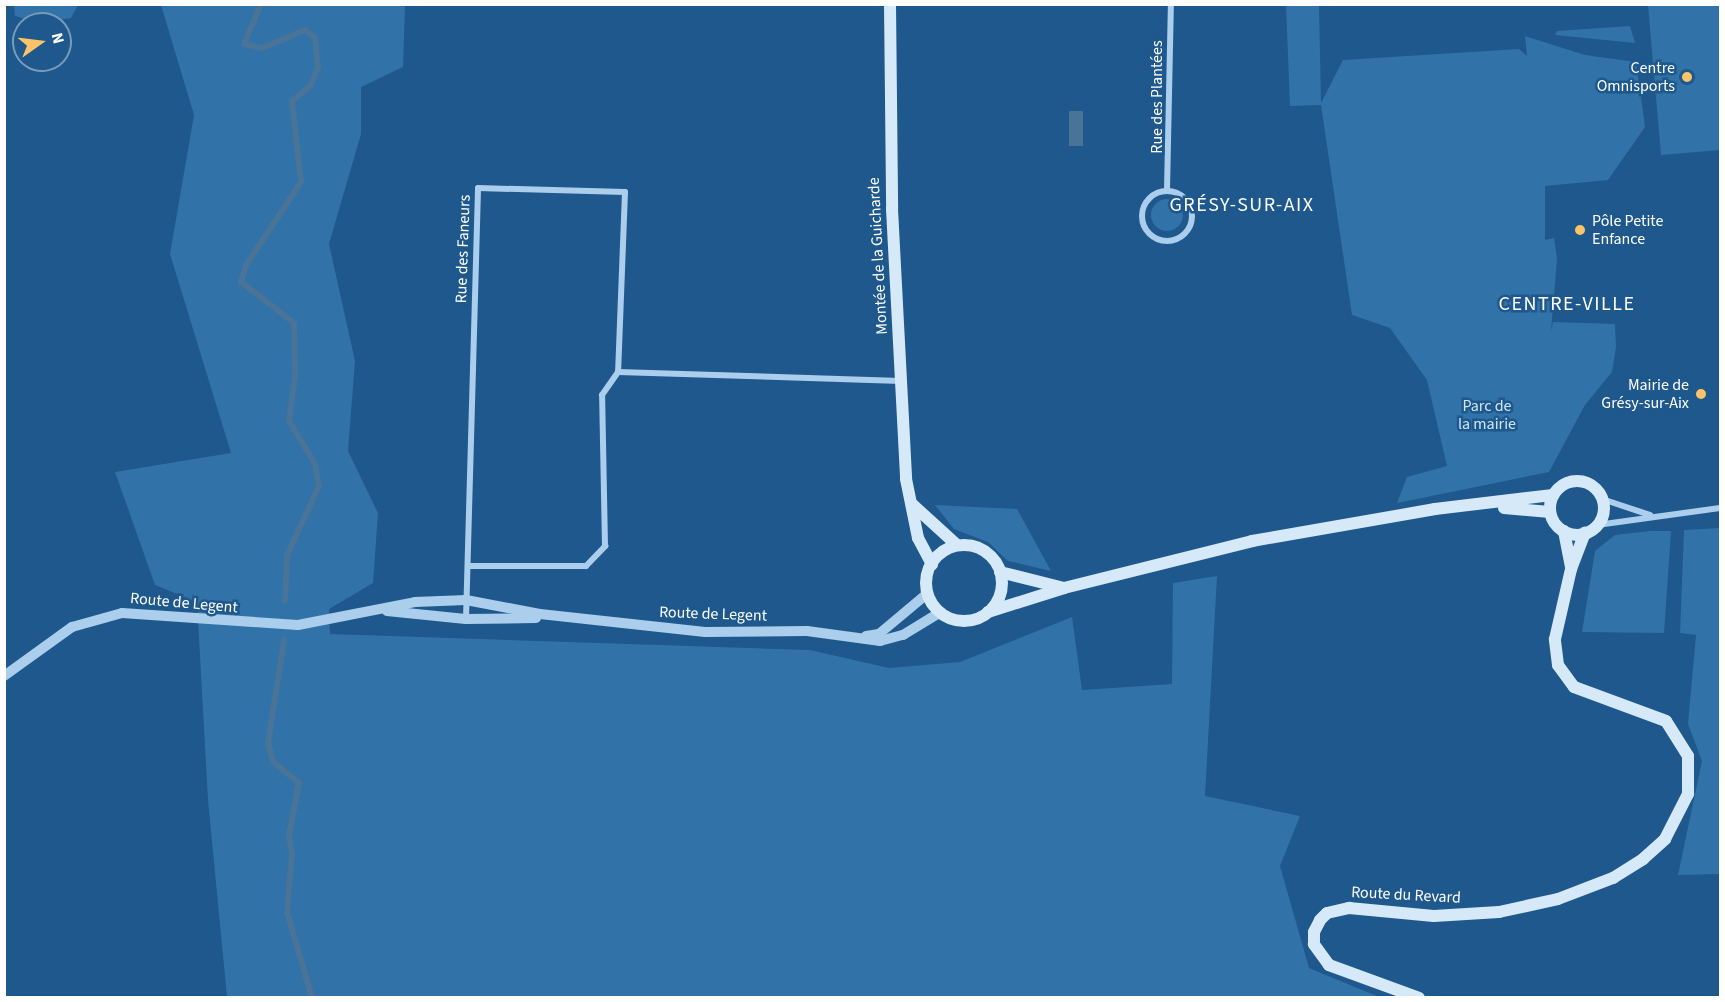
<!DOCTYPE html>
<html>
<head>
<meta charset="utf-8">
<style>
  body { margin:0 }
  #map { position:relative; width:1725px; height:1002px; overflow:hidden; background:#1e588c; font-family:"Source Sans 3",sans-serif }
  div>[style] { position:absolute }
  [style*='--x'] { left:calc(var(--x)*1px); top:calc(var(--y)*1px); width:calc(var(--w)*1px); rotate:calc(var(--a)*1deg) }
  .green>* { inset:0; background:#3172a9 }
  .round { border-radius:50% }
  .water>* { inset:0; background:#4a7398; transform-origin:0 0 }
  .stream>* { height:6px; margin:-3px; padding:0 3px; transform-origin:3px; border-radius:3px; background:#4a7398 }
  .minor>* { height:6px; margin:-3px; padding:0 3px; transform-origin:3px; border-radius:3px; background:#aaceec }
  .minor>.ring { margin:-3px; padding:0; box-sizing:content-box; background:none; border:6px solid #aaceec; border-radius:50% }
  .tertiary>* { height:10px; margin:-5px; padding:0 5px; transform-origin:5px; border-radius:5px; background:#aaceec }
  .secondary>* { height:12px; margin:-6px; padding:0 6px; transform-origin:6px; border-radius:6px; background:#d6e9f9 }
  .secondary>.ring { margin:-6px; padding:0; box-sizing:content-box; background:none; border:12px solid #d6e9f9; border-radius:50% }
  .dots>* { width:16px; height:16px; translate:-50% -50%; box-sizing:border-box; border:3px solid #1e588c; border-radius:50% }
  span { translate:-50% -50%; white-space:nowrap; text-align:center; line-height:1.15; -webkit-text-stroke:5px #1e588c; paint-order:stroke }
  .poi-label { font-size:16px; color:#fff }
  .right { translate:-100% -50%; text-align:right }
  .left { translate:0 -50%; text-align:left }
  .street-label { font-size:16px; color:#fff }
  .park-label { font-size:16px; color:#cfe6f9 }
  .quarter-label { font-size:20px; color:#fff; letter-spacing:1.5px }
  .frame { position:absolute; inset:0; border:6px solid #fff; pointer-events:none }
  .north { position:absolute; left:12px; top:12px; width:60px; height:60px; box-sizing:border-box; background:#1e588c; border:2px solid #789bba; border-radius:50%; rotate:76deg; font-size:16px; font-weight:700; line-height:24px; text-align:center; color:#fff }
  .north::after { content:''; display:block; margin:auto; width:21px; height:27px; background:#fcc369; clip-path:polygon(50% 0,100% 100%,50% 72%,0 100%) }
</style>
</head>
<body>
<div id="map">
  <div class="green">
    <i style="clip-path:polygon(14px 5px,14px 4px,78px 5px,71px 18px,41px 23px,15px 16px)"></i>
    <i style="clip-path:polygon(161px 5px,405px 5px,403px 67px,361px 87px,361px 134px,329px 244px,355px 361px,348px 451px,378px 513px,373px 583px,329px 609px,330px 634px,810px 650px,889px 668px,960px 662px,1072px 617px,1082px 690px,1172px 684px,1173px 583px,1217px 576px,1205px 796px,1300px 816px,1280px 866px,1309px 968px,1379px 997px,227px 997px,208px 800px,197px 602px,155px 585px,115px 472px,231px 453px,170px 254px,194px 115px)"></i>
    <i style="clip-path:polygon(1286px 5px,1319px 5px,1321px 103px,1343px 60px,1519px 49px,1527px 56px,1525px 36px,1585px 55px,1636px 62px,1645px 127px,1608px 180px,1545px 186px,1545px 240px,1554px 238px,1557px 259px,1551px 331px,1553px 322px,1615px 324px,1616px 347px,1612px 372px,1585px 405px,1549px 472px,1397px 503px,1407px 477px,1447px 466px,1427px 380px,1390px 328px,1352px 315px,1321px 105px,1290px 106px)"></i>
    <i style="clip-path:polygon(1648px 5px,1720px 5px,1720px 150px,1661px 155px)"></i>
    <i style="clip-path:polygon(1630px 26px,1635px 43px,1555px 35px,1557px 31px)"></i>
    <i class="round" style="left:1151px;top:199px;width:32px;height:32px"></i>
    <i style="clip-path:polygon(935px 505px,1017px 509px,1051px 571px,1008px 561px,988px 542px,954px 529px)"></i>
    <i style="clip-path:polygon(1720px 528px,1720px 874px,1678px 875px,1702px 761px,1688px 724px,1696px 635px,1680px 633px,1684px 530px)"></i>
    <i style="clip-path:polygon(1650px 531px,1671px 531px,1664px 633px,1582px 632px,1595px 551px,1615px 535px)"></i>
  </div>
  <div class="water">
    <i style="left:1069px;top:111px;width:14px;height:35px"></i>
  </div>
  <div class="stream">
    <i style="--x:261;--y:4;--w:43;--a:113"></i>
    <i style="--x:244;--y:44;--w:18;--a:13"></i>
    <i style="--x:262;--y:48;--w:47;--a:-22.7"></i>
    <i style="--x:305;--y:30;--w:13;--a:39"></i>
    <i style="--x:315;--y:38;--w:30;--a:84"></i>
    <i style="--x:318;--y:68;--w:20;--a:114"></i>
    <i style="--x:310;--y:86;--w:23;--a:140"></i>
    <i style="--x:292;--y:101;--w:81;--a:83.7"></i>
    <i style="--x:301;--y:182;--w:100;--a:123.5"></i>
    <i style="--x:246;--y:265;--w:18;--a:106"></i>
    <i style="--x:241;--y:282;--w:67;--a:37.7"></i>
    <i style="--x:294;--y:323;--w:53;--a:88.9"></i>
    <i style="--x:295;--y:376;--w:45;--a:97.6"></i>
    <i style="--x:289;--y:421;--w:50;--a:58.8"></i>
    <i style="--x:315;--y:464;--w:22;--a:80"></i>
    <i style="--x:319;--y:486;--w:76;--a:114.9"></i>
    <i style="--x:287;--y:555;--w:46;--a:92.5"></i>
    <i style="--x:284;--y:640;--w:104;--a:98.8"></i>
    <i style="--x:268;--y:743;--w:20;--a:75"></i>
    <i style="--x:273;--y:762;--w:33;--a:39"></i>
    <i style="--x:299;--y:783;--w:53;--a:100.9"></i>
    <i style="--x:289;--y:835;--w:19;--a:81"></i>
    <i style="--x:292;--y:854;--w:58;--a:94.9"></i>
    <i style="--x:287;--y:912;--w:90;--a:73.8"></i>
  </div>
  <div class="minor">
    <i style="--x:1167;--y:190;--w:186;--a:-88.8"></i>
    <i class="ring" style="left:1142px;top:191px;width:44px;height:44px"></i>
    <i style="--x:1602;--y:499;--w:51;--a:18.4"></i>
    <i style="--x:1597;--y:525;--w:124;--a:-7.9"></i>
    <i style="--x:468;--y:566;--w:118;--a:0"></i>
    <i style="--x:586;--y:566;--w:28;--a:-46"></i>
    <i style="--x:605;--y:546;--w:151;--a:-91.1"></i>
    <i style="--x:602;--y:395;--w:28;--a:-55"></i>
    <i style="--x:466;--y:619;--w:431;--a:-88.4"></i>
    <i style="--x:478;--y:188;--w:147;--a:1.6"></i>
    <i style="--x:625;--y:192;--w:180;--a:92.2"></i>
    <i style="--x:618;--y:372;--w:283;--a:1.8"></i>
  </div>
  <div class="tertiary">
    <i style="--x:387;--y:611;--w:79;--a:5.8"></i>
    <i style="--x:466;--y:619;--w:70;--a:-0.8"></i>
    <i style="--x:866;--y:636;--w:13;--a:-9"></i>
    <i style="--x:879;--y:634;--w:64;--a:-39.9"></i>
    <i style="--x:4;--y:676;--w:84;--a:-35.8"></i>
    <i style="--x:72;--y:627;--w:52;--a:-15.6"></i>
    <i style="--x:122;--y:613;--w:176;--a:3.9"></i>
    <i style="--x:298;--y:625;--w:119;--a:-11.1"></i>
    <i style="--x:415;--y:602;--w:51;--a:-2.2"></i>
    <i style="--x:466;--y:600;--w:75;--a:10.7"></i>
    <i style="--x:540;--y:614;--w:166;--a:6.2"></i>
    <i style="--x:705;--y:632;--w:102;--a:-0.6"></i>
    <i style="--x:807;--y:631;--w:74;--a:7.8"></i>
    <i style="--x:880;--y:641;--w:24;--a:-15"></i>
    <i style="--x:903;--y:635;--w:42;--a:-31.4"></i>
  </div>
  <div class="secondary">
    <i style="--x:890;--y:4;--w:205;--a:89.4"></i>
    <i style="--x:892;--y:209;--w:270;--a:87"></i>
    <i style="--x:906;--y:479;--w:60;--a:78.5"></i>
    <i style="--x:918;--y:538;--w:30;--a:62"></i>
    <i class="ring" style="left:1550px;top:481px;width:42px;height:42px"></i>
    <i style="--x:913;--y:505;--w:59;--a:42.3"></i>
    <i style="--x:1504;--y:508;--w:46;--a:5"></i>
    <i style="--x:1564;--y:531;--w:38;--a:79"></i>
    <i class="ring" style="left:926px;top:545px;width:64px;height:64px"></i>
    <i style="--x:1000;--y:572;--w:66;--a:14"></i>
    <i style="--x:988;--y:612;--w:80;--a:-17.5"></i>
    <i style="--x:1064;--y:588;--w:194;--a:-14"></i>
    <i style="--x:1252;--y:541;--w:186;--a:-9.9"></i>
    <i style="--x:1435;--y:509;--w:119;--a:-6.8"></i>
    <i style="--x:1419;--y:998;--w:96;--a:-159.9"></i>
    <i style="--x:1329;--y:965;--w:26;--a:-126"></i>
    <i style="--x:1314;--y:944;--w:12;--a:-90"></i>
    <i style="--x:1314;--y:932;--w:13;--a:-63"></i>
    <i style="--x:1320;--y:920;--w:10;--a:-45"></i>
    <i style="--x:1327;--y:913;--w:23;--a:-13"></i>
    <i style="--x:1349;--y:908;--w:85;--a:5.4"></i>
    <i style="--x:1434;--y:916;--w:65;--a:-3.5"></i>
    <i style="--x:1499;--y:912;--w:60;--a:-12.4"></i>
    <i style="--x:1558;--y:899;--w:59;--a:-20.9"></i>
    <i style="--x:1613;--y:878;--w:36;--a:-32"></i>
    <i style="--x:1643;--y:859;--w:30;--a:-42"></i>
    <i style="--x:1665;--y:839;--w:51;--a:-62.9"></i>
    <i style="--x:1688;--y:794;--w:38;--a:-90"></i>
    <i style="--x:1688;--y:756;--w:41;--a:-122.2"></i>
    <i style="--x:1666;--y:721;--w:98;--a:-159.7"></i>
    <i style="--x:1574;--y:687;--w:27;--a:-126"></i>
    <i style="--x:1558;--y:665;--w:26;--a:-97"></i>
    <i style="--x:1555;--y:639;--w:72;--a:-77.1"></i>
    <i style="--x:1571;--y:569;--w:39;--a:-69"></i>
  </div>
  <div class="dots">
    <i style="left:1687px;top:77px;background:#fcc369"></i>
    <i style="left:1580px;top:230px;background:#fcc369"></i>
    <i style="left:1701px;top:394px;background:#fcc369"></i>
  </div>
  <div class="poi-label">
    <span class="right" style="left:1675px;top:77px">Centre<br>Omnisports</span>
    <span class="left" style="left:1592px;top:230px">Pôle Petite<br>Enfance</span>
    <span class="right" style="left:1689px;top:394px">Mairie de<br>Grésy-sur-Aix</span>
  </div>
  <div class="street-label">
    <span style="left:1157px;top:97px;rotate:-90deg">Rue des Plantées</span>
    <span style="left:463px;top:249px;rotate:-88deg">Rue des Faneurs</span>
    <span style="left:878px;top:256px;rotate:-93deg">Montée de la Guicharde</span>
    <span style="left:184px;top:603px;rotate:5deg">Route de Legent</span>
    <span style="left:713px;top:614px;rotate:2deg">Route de Legent</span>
    <span style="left:1406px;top:895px;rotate:3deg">Route du Revard</span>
  </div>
  <div class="park-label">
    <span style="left:1487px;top:415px">Parc de<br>la mairie</span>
  </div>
  <div class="quarter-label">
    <span style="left:1242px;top:205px">GRÉSY-SUR-AIX</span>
    <span style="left:1567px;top:304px">CENTRE-VILLE</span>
  </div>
  <div class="frame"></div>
  <div class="north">N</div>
</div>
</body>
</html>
